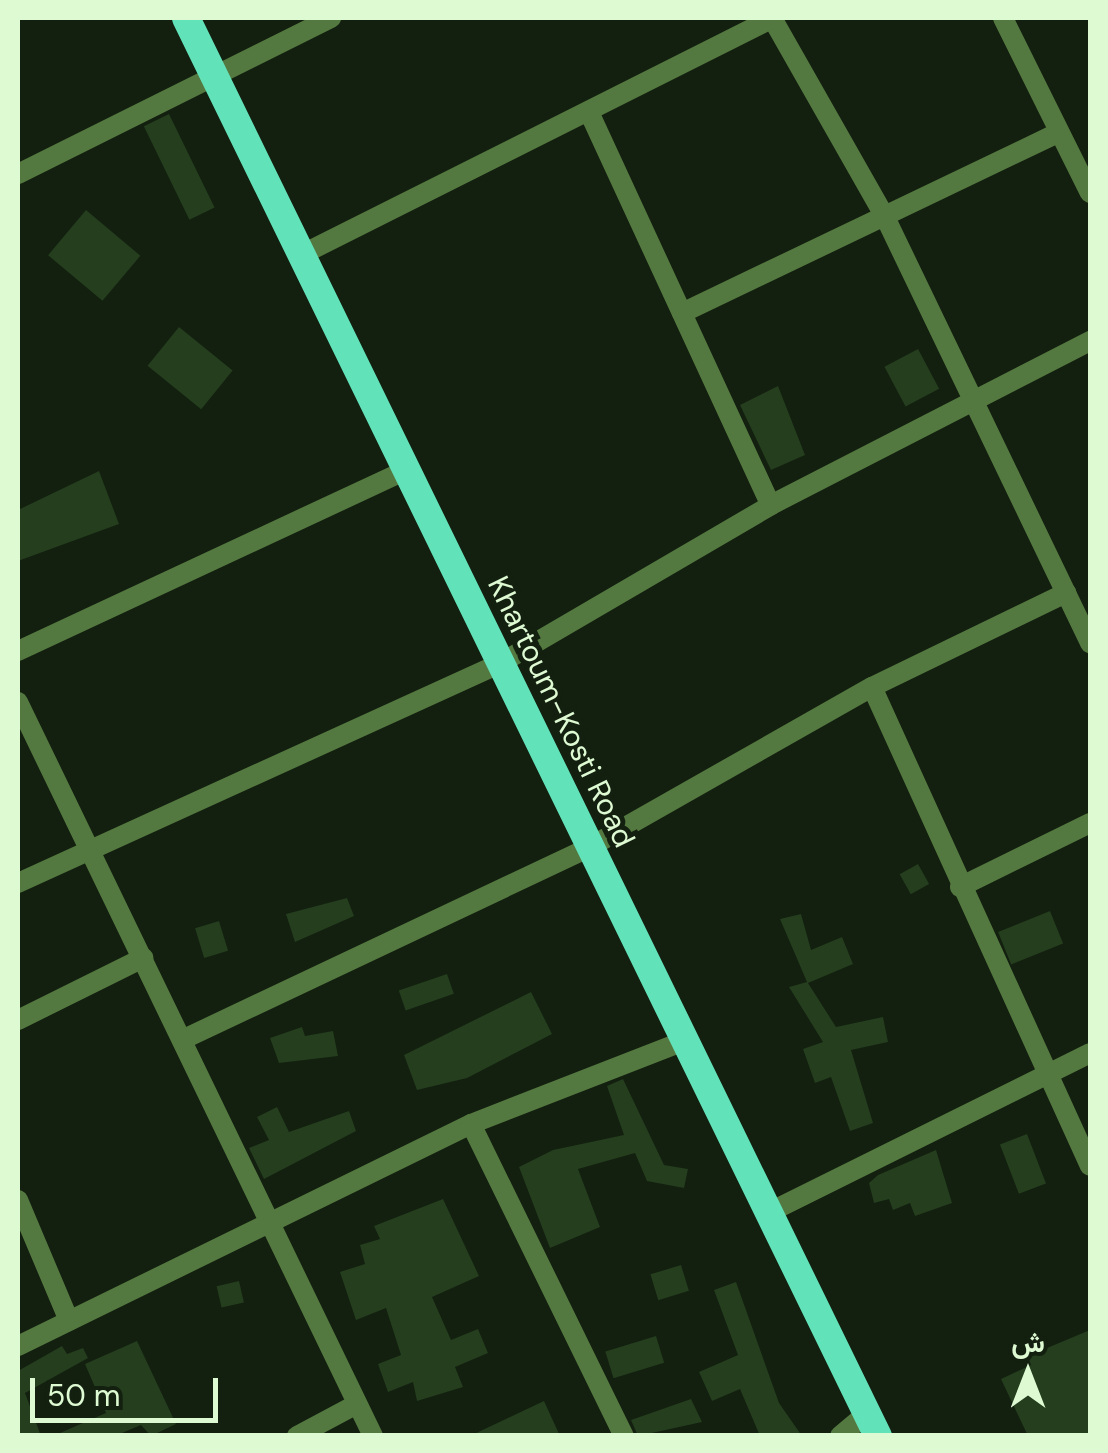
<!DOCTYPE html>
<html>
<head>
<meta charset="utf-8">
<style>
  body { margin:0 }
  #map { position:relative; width:1108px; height:1453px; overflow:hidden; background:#131f0f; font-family:"DM Sans",Vazirmatn,sans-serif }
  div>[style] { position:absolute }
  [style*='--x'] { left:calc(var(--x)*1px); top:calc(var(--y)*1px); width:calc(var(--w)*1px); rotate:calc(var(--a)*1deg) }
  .building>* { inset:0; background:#243e1e; transform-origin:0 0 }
  .minor>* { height:20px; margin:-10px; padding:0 10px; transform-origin:10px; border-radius:10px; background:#547940 }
  .trunk>* { height:28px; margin:-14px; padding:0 14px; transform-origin:14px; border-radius:14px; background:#62e2b9 }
  span { translate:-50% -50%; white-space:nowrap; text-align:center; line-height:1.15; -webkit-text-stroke:10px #131f0f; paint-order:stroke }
  .street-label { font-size:30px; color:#defad3 }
  .frame { position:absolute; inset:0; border:20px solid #defad3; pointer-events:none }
  .north { position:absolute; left:978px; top:1323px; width:100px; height:100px; -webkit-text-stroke:8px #131f0f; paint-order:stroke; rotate:0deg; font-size:28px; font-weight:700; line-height:40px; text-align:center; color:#defad3 }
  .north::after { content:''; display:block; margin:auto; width:35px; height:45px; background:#defad3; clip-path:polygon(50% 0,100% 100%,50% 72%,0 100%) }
  .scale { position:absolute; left:30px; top:1378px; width:188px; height:45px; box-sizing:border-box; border:5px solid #defad3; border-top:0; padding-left:12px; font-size:30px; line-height:35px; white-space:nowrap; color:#defad3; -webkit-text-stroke:8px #131f0f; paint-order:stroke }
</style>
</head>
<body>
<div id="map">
  <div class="building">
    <i style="left:169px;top:114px;width:104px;height:28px;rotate:64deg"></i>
    <i style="left:86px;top:210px;width:71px;height:59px;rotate:40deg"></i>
    <i style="left:179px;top:327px;width:69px;height:50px;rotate:39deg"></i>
    <i style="left:918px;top:349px;width:45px;height:38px;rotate:62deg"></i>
    <i style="clip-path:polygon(778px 386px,805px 455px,771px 470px,740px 405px)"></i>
    <i style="clip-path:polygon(99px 471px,119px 524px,18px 561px,18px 510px)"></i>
    <i style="left:918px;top:864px;width:23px;height:21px;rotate:61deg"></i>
    <i style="clip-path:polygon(347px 898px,354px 916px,295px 942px,286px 914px)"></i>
    <i style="left:1050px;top:911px;width:35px;height:56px;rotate:68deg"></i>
    <i style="clip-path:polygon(801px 914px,811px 950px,842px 937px,853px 964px,808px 983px,836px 1027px,883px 1017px,888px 1042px,851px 1050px,873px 1123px,850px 1131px,831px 1077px,815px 1083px,803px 1049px,823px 1042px,789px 987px,807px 982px,780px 919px)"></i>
    <i style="left:219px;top:921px;width:31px;height:25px;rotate:73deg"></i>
    <i style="left:447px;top:974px;width:21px;height:51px;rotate:71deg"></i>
    <i style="clip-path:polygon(531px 992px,552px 1034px,467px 1078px,417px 1090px,404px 1055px)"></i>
    <i style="clip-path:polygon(302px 1027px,305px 1036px,333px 1031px,338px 1056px,279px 1063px,270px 1038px)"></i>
    <i style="clip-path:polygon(623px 1079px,664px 1165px,688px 1169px,684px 1188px,647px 1181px,635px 1153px,578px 1169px,600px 1227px,550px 1248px,519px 1167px,553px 1150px,624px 1135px,607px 1086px)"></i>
    <i style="clip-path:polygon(277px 1107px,289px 1132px,349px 1111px,356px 1131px,264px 1179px,249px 1148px,269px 1140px,257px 1117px)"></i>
    <i style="left:1027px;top:1134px;width:53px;height:29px;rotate:69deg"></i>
    <i style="clip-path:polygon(936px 1150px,952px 1203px,915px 1216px,910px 1203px,893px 1210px,889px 1199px,874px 1203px,869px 1183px,878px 1175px)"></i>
    <i style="clip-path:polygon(443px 1199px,479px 1276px,432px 1297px,451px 1340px,478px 1329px,488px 1353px,455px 1367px,463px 1387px,417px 1401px,413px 1382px,388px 1392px,378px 1364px,401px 1355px,386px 1308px,356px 1320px,340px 1272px,365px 1264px,360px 1245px,380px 1239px,374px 1226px)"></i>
    <i style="left:681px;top:1265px;width:27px;height:32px;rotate:73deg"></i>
    <i style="left:239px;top:1281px;width:22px;height:23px;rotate:77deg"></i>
    <i style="clip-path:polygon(736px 1282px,779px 1403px,802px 1436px,760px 1436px,740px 1389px,712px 1401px,699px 1372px,738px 1355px,714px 1290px)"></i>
    <i style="clip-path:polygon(1090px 1330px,1090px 1436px,1028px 1436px,1001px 1379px,1031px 1365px,1028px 1356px)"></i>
    <i style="left:656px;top:1336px;width:28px;height:53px;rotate:73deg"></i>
    <i style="clip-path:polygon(137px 1341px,176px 1424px,151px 1436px,141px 1425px,115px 1436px,53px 1436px,106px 1413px,85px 1364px)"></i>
    <i style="clip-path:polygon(62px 1346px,67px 1354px,83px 1348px,88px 1358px,25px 1393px,41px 1436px,18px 1436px,18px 1371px)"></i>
    <i style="clip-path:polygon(691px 1399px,702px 1422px,638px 1436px,631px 1420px)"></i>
    <i style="clip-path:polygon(544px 1401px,560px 1436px,470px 1436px)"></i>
  </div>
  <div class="minor">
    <i style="--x:772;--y:18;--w:231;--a:60.4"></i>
    <i style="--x:886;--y:219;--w:471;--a:64.3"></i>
    <i style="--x:1003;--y:18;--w:195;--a:63.6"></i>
    <i style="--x:589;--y:112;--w:433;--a:65.2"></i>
    <i style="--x:18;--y:174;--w:350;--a:-26.5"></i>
    <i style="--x:301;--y:255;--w:528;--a:-26.66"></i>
    <i style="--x:682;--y:313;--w:418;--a:-25.6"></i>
    <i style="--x:18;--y:651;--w:426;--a:-25"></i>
    <i style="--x:872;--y:687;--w:526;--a:65.53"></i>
    <i style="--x:18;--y:702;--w:815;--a:64.19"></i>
    <i style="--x:18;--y:883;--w:531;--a:-24.49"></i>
    <i style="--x:501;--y:663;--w:313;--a:-30.3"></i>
    <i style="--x:771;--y:505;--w:359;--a:-27.2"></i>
    <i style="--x:960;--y:887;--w:145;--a:-26.2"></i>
    <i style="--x:18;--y:1020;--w:140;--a:-26.4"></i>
    <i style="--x:186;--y:1038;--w:447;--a:-25.3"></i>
    <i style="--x:590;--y:847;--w:324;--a:-29.6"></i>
    <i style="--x:872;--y:687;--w:216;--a:-25.9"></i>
    <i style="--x:471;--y:1124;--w:347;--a:63.9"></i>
    <i style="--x:18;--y:1200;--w:131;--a:67.1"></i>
    <i style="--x:770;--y:1212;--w:357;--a:-26.4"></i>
    <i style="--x:18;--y:1346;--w:504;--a:-26.11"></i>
    <i style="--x:471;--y:1124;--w:231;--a:-21.3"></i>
    <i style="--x:297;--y:1436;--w:68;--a:-28.1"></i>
    <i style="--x:840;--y:1436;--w:35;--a:-40"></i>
  </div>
  <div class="trunk">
    <i style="--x:186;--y:18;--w:1578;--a:63.99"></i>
  </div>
  <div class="street-label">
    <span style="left:561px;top:712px;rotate:64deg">Khartoum-Kosti Road</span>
  </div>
  <div class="frame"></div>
  <div class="north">ش</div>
  <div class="scale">50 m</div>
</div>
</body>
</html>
